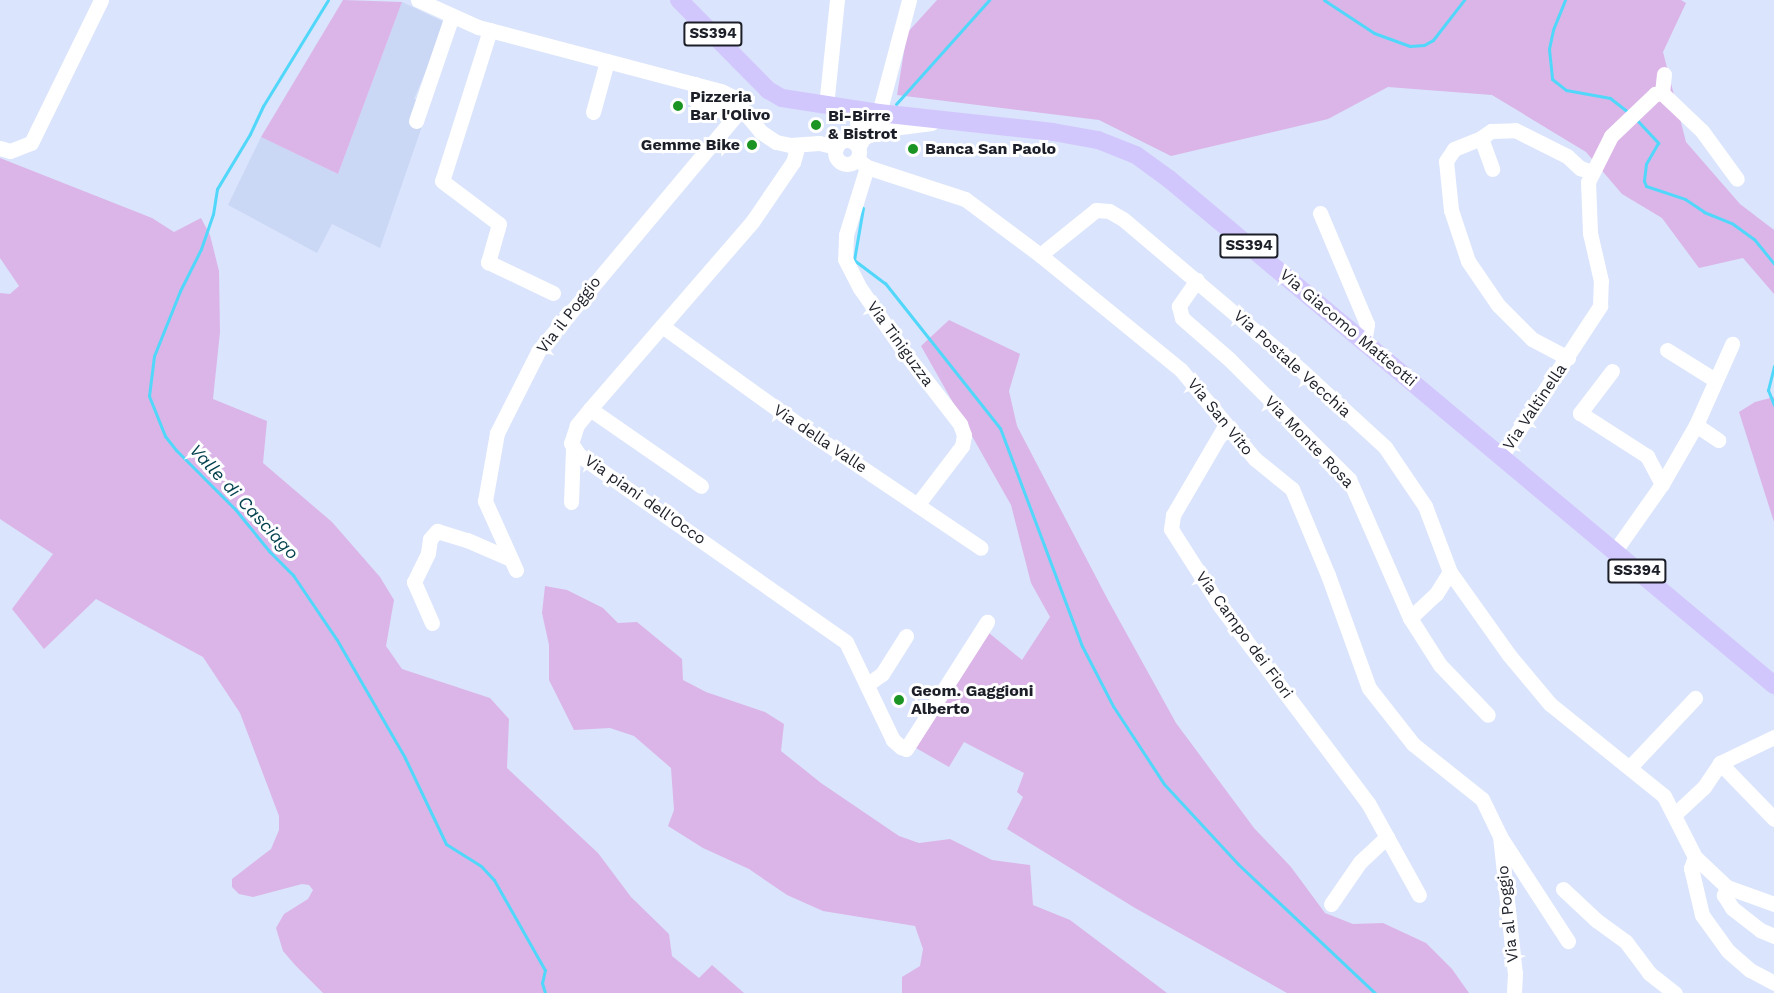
<!DOCTYPE html>
<html>
<head>
<meta charset="utf-8">
<style>
  body { margin:0 }
  #map { position:relative; width:1774px; height:993px; overflow:hidden; background:#dae4fc; font-family:"Work Sans",sans-serif }
  div>[style] { position:absolute }
  [style*='--x'] { left:calc(var(--x)*1px); top:calc(var(--y)*1px); width:calc(var(--w)*1px); rotate:calc(var(--a)*1deg) }
  .built>* { inset:0; background:#cad7f5 }
  .green>* { inset:0; background:#dbb5e8 }
  .stream>* { height:3px; margin:-1.5px; padding:0 1.5px; transform-origin:1.5px; border-radius:1.5px; background:#51d7fa }
  .minor>* { height:15px; margin:-7.5px; padding:0 7.5px; transform-origin:7.5px; border-radius:7.5px; background:#fff }
  .minor>.ring { margin:-7.5px; padding:0; box-sizing:content-box; background:none; border:15px solid #fff; border-radius:50% }
  .major>* { height:18px; margin:-9px; padding:0 9px; transform-origin:9px; border-radius:9px; background:#d2c7fd }
  .dots>* { width:16px; height:16px; translate:-50% -50%; box-sizing:border-box; border:3px solid #fff; border-radius:50% }
  span { translate:-50% -50%; white-space:nowrap; text-align:center; line-height:1.15; -webkit-text-stroke:6px #fff; paint-order:stroke }
  .shield-label span { padding:2px 4px; background:#fff; border:2px solid; border-radius:4px; -webkit-text-stroke-width:0 }
  .shield-label { font-size:15px; color:#1c1f28; font-weight:700 }
  .poi-label { font-size:16px; color:#1c1f28; font-weight:700 }
  .left { translate:0 -50%; text-align:left }
  .right { translate:-100% -50%; text-align:right }
  .street-label { font-size:16px; color:#1c1f28 }
  .water-label { font-size:18px; color:#003f4d; font-style:italic }
</style>
</head>
<body>
<div id="map">
  <div class="built">
    <i style="clip-path:polygon(402px 2px,446px 23px,414px 99px,430px 103px,380px 248px,332px 224px,317px 253px,228px 205px,261px 137px,338px 174px)"></i>
  </div>
  <div class="green">
    <i style="clip-path:polygon(343px 0,402px 2px,338px 174px,261px 137px)"></i>
    <i style="clip-path:polygon(937px 0,1681px 0,1686px 3px,1663px 52px,1686px 142px,1740px 204px,1774px 230px,1774px 294px,1743px 258px,1699px 268px,1662px 218px,1622px 194px,1586px 152px,1492px 95px,1388px 87px,1328px 119px,1171px 156px,1099px 120px,897px 95px,907px 33px)"></i>
    <i style="clip-path:polygon(0 158px,152px 218px,174px 232px,201px 218px,210px 235px,219px 271px,220px 332px,213px 399px,267px 421px,263px 463px,332px 522px,380px 577px,394px 600px,386px 646px,402px 669px,490px 698px,509px 719px,507px 768px,598px 853px,631px 897px,669px 934px,672px 956px,699px 978px,712px 965px,744px 993px,323px 993px,295px 965px,283px 951px,276px 928px,284px 914px,308px 899px,313px 890px,309px 885px,302px 884px,253px 897px,239px 894px,232px 887px,232px 879px,271px 849px,279px 830px,279px 816px,240px 713px,203px 657px,96px 599px,44px 649px,12px 609px,53px 554px,0 519px,0 293px,10px 294px,19px 286px,0 258px)"></i>
    <i style="clip-path:polygon(949px 320px,1020px 354px,1009px 391px,1017px 426px,1108px 600px,1176px 723px,1254px 828px,1291px 867px,1325px 913px,1353px 924px,1383px 923px,1426px 943px,1452px 969px,1469px 993px,1287px 993px,1135px 908px,1007px 829px,1023px 797px,1017px 792px,1024px 773px,964px 742px,949px 767px,916px 748px,989px 633px,1022px 660px,1050px 617px,1031px 583px,1011px 505px,921px 346px)"></i>
    <i style="clip-path:polygon(1774px 397px,1774px 522px,1739px 412px,1755px 402px)"></i>
    <i style="clip-path:polygon(545px 586px,567px 590px,603px 608px,618px 623px,637px 622px,682px 659px,683px 680px,706px 692px,765px 712px,784px 724px,781px 751px,821px 783px,899px 836px,919px 843px,950px 839px,992px 860px,1030px 865px,1033px 905px,1070px 920px,1167px 993px,902px 993px,902px 977px,920px 966px,923px 949px,915px 926px,823px 911px,787px 895px,749px 869px,703px 848px,668px 826px,674px 810px,671px 768px,634px 736px,610px 728px,574px 730px,549px 680px,549px 645px,542px 613px)"></i>
  </div>
  <div class="stream">
    <i style="--x:328;--y:0;--w:124;--a:121.5"></i>
    <i style="--x:263;--y:106;--w:31;--a:115"></i>
    <i style="--x:250;--y:134;--w:64;--a:121"></i>
    <i style="--x:217;--y:189;--w:25;--a:99"></i>
    <i style="--x:213;--y:214;--w:37;--a:109"></i>
    <i style="--x:201;--y:249;--w:47;--a:116.6"></i>
    <i style="--x:180;--y:291;--w:70;--a:111.8"></i>
    <i style="--x:154;--y:356;--w:40;--a:97.1"></i>
    <i style="--x:149;--y:396;--w:43;--a:68.2"></i>
    <i style="--x:165;--y:436;--w:18;--a:52"></i>
    <i style="--x:176;--y:450;--w:83;--a:45"></i>
    <i style="--x:235;--y:509;--w:55;--a:50.9"></i>
    <i style="--x:270;--y:552;--w:33;--a:45"></i>
    <i style="--x:293;--y:575;--w:78;--a:55.9"></i>
    <i style="--x:337;--y:640;--w:136;--a:60"></i>
    <i style="--x:405;--y:758;--w:95;--a:64.5"></i>
    <i style="--x:446;--y:844;--w:41;--a:32.2"></i>
    <i style="--x:481;--y:866;--w:19;--a:47"></i>
    <i style="--x:494;--y:880;--w:103;--a:60.5"></i>
    <i style="--x:545;--y:970;--w:13;--a:103"></i>
    <i style="--x:542;--y:983;--w:10;--a:73"></i>
    <i style="--x:1324;--y:0;--w:60;--a:33.4"></i>
    <i style="--x:1374;--y:33;--w:38;--a:20"></i>
    <i style="--x:1410;--y:46;--w:14;--a:-4"></i>
    <i style="--x:1424;--y:45;--w:10;--a:-29"></i>
    <i style="--x:1433;--y:40;--w:51;--a:-52.2"></i>
    <i style="--x:1565;--y:0;--w:32;--a:112"></i>
    <i style="--x:1553;--y:30;--w:19;--a:102"></i>
    <i style="--x:1549;--y:49;--w:30;--a:84"></i>
    <i style="--x:1552;--y:79;--w:18;--a:38"></i>
    <i style="--x:1566;--y:90;--w:45;--a:10.3"></i>
    <i style="--x:1610;--y:98;--w:24;--a:38"></i>
    <i style="--x:896;--y:104;--w:140;--a:-48.2"></i>
    <i style="--x:1636;--y:119;--w:33;--a:47"></i>
    <i style="--x:1658;--y:143;--w:24;--a:120"></i>
    <i style="--x:1646;--y:164;--w:17;--a:97"></i>
    <i style="--x:1644;--y:181;--w:5;--a:68"></i>
    <i style="--x:1646;--y:186;--w:41;--a:18.4"></i>
    <i style="--x:1685;--y:199;--w:23;--a:34"></i>
    <i style="--x:1704;--y:212;--w:31;--a:22"></i>
    <i style="--x:1733;--y:224;--w:26;--a:36"></i>
    <i style="--x:1754;--y:239;--w:32;--a:51"></i>
    <i style="--x:863;--y:208;--w:53;--a:99.8"></i>
    <i style="--x:854;--y:260;--w:39;--a:37"></i>
    <i style="--x:885;--y:283;--w:185;--a:51.6"></i>
    <i style="--x:1000;--y:428;--w:233;--a:69.4"></i>
    <i style="--x:1082;--y:646;--w:68;--a:62.7"></i>
    <i style="--x:1113;--y:706;--w:93;--a:56.8"></i>
    <i style="--x:1164;--y:784;--w:109;--a:47.2"></i>
    <i style="--x:1238;--y:864;--w:188;--a:43.3"></i>
    <i style="--x:1774;--y:366;--w:25;--a:104"></i>
    <i style="--x:1768;--y:390;--w:16;--a:68"></i>
  </div>
  <div class="minor">
    <i style="--x:418;--y:0;--w:66;--a:24.2"></i>
    <i style="--x:478;--y:27;--w:251;--a:14.8"></i>
    <i style="--x:721;--y:91;--w:11;--a:27"></i>
    <i style="--x:731;--y:96;--w:47;--a:50.2"></i>
    <i style="--x:761;--y:132;--w:18;--a:34"></i>
    <i style="--x:776;--y:142;--w:14;--a:12"></i>
    <i style="--x:790;--y:145;--w:29;--a:-4"></i>
    <i style="--x:819;--y:143;--w:18;--a:13"></i>
    <i style="--x:490;--y:30;--w:158;--a:107.6"></i>
    <i style="--x:442;--y:181;--w:71;--a:37"></i>
    <i style="--x:499;--y:224;--w:40;--a:106"></i>
    <i style="--x:488;--y:262;--w:72;--a:25.5"></i>
    <i style="--x:695;--y:84;--w:16;--a:90"></i>
    <i style="--x:695;--y:100;--w:28;--a:19"></i>
    <i style="--x:721;--y:109;--w:16;--a:-52"></i>
    <i style="--x:1662;--y:93;--w:19;--a:-84"></i>
    <i style="--x:826;--y:106;--w:107;--a:-84.1"></i>
    <i style="--x:593;--y:112;--w:53;--a:-74.6"></i>
    <i style="--x:416;--y:121;--w:111;--a:-71.1"></i>
    <i style="--x:867;--y:136;--w:19;--a:-21"></i>
    <i style="--x:885;--y:129;--w:47;--a:-7.3"></i>
    <i style="--x:1481;--y:138;--w:33;--a:70"></i>
    <i class="ring" style="left:835px;top:140px;width:9px;height:9px"></i>
    <i style="--x:853;--y:142;--w:32;--a:-76"></i>
    <i style="--x:798;--y:145;--w:18;--a:106"></i>
    <i style="--x:793;--y:162;--w:73;--a:124.3"></i>
    <i style="--x:752;--y:222;--w:247;--a:130.9"></i>
    <i style="--x:590;--y:409;--w:21;--a:129"></i>
    <i style="--x:577;--y:425;--w:19;--a:108"></i>
    <i style="--x:571;--y:443;--w:14;--a:56"></i>
    <i style="--x:579;--y:455;--w:326;--a:35"></i>
    <i style="--x:846;--y:642;--w:109;--a:64.4"></i>
    <i style="--x:893;--y:740;--w:11;--a:41"></i>
    <i style="--x:901;--y:747;--w:5;--a:22"></i>
    <i style="--x:906;--y:749;--w:151;--a:-57.5"></i>
    <i style="--x:858;--y:147;--w:40;--a:-58"></i>
    <i style="--x:879;--y:113;--w:117;--a:-75.1"></i>
    <i style="--x:0;--y:148;--w:10;--a:17"></i>
    <i style="--x:10;--y:151;--w:22;--a:-21"></i>
    <i style="--x:31;--y:143;--w:159;--a:-63.9"></i>
    <i style="--x:857;--y:159;--w:13;--a:39"></i>
    <i style="--x:867;--y:167;--w:103;--a:18.1"></i>
    <i style="--x:965;--y:199;--w:94;--a:36.7"></i>
    <i style="--x:1040;--y:255;--w:72;--a:-38.8"></i>
    <i style="--x:1096;--y:210;--w:13;--a:4"></i>
    <i style="--x:1109;--y:211;--w:16;--a:30"></i>
    <i style="--x:1123;--y:219;--w:235;--a:40.3"></i>
    <i style="--x:1302;--y:371;--w:113;--a:42.5"></i>
    <i style="--x:1385;--y:447;--w:71;--a:55.9"></i>
    <i style="--x:1425;--y:506;--w:71;--a:69.3"></i>
    <i style="--x:1450;--y:572;--w:102;--a:54.6"></i>
    <i style="--x:1509;--y:655;--w:64;--a:50.1"></i>
    <i style="--x:1550;--y:704;--w:146;--a:38.9"></i>
    <i style="--x:1664;--y:796;--w:68;--a:63.1"></i>
    <i style="--x:1695;--y:857;--w:44;--a:43.2"></i>
    <i style="--x:1727;--y:887;--w:50;--a:19.9"></i>
    <i style="--x:867;--y:167;--w:71;--a:107.2"></i>
    <i style="--x:846;--y:235;--w:24;--a:92"></i>
    <i style="--x:845;--y:259;--w:33;--a:63"></i>
    <i style="--x:860;--y:288;--w:79;--a:55.3"></i>
    <i style="--x:905;--y:353;--w:90;--a:52.2"></i>
    <i style="--x:960;--y:424;--w:12;--a:70"></i>
    <i style="--x:964;--y:435;--w:11;--a:100"></i>
    <i style="--x:962;--y:446;--w:74;--a:127.3"></i>
    <i style="--x:1320;--y:213;--w:121;--a:67.1"></i>
    <i style="--x:1367;--y:324;--w:18;--a:99"></i>
    <i style="--x:1040;--y:255;--w:182;--a:39.2"></i>
    <i style="--x:1181;--y:370;--w:116;--a:50.3"></i>
    <i style="--x:1255;--y:459;--w:48;--a:39"></i>
    <i style="--x:1292;--y:489;--w:93;--a:67.3"></i>
    <i style="--x:1328;--y:575;--w:120;--a:70.1"></i>
    <i style="--x:1369;--y:688;--w:71;--a:51.8"></i>
    <i style="--x:1413;--y:744;--w:88;--a:38.6"></i>
    <i style="--x:1482;--y:799;--w:41;--a:64.1"></i>
    <i style="--x:1500;--y:836;--w:138;--a:83.8"></i>
    <i style="--x:1515;--y:973;--w:20;--a:93"></i>
    <i style="--x:1197;--y:280;--w:32;--a:125"></i>
    <i style="--x:1179;--y:306;--w:12;--a:76"></i>
    <i style="--x:1182;--y:318;--w:62;--a:41.1"></i>
    <i style="--x:1229;--y:359;--w:170;--a:45"></i>
    <i style="--x:1349;--y:479;--w:152;--a:66.3"></i>
    <i style="--x:1410;--y:618;--w:56;--a:57.4"></i>
    <i style="--x:1440;--y:665;--w:69;--a:46.2"></i>
    <i style="--x:662;--y:326;--w:181;--a:35.8"></i>
    <i style="--x:809;--y:432;--w:207;--a:34"></i>
    <i style="--x:1667;--y:350;--w:57;--a:32"></i>
    <i style="--x:1568;--y:358;--w:41;--a:-152.2"></i>
    <i style="--x:1532;--y:339;--w:48;--a:-135"></i>
    <i style="--x:1498;--y:305;--w:53;--a:-124.3"></i>
    <i style="--x:1468;--y:261;--w:54;--a:-108.4"></i>
    <i style="--x:1451;--y:210;--w:49;--a:-95.8"></i>
    <i style="--x:1446;--y:161;--w:14;--a:-56"></i>
    <i style="--x:1454;--y:149;--w:29;--a:-22"></i>
    <i style="--x:1481;--y:138;--w:12;--a:-35"></i>
    <i style="--x:1491;--y:131;--w:24;--a:-2"></i>
    <i style="--x:1515;--y:130;--w:58;--a:26.6"></i>
    <i style="--x:1567;--y:156;--w:18;--a:43"></i>
    <i style="--x:1580;--y:168;--w:13;--a:18"></i>
    <i style="--x:1612;--y:371;--w:53;--a:127.3"></i>
    <i style="--x:1580;--y:413;--w:80;--a:32.7"></i>
    <i style="--x:1647;--y:456;--w:32;--a:62"></i>
    <i style="--x:1662;--y:484;--w:83;--a:125.2"></i>
    <i style="--x:590;--y:409;--w:135;--a:34.7"></i>
    <i style="--x:1696;--y:425;--w:27;--a:34"></i>
    <i style="--x:1225;--y:426;--w:103;--a:120.3"></i>
    <i style="--x:1173;--y:515;--w:14;--a:98"></i>
    <i style="--x:1171;--y:529;--w:91;--a:57.5"></i>
    <i style="--x:1220;--y:606;--w:246;--a:53.1"></i>
    <i style="--x:1368;--y:803;--w:105;--a:61"></i>
    <i style="--x:1501;--y:457;--w:181;--a:-56.7"></i>
    <i style="--x:1600;--y:306;--w:25;--a:-88"></i>
    <i style="--x:1601;--y:281;--w:49;--a:-102.9"></i>
    <i style="--x:1590;--y:233;--w:51;--a:-92.2"></i>
    <i style="--x:1588;--y:182;--w:51;--a:-63.4"></i>
    <i style="--x:1611;--y:136;--w:61;--a:-43.7"></i>
    <i style="--x:1655;--y:94;--w:7;--a:-8"></i>
    <i style="--x:1662;--y:93;--w:55;--a:43.5"></i>
    <i style="--x:1702;--y:131;--w:59;--a:53.9"></i>
    <i style="--x:1662;--y:484;--w:68;--a:-60"></i>
    <i style="--x:1696;--y:425;--w:89;--a:-66"></i>
    <i style="--x:571;--y:502;--w:53;--a:-87.8"></i>
    <i style="--x:516;--y:570;--w:76;--a:-114.2"></i>
    <i style="--x:485;--y:501;--w:69;--a:-80"></i>
    <i style="--x:497;--y:433;--w:93;--a:-63.2"></i>
    <i style="--x:539;--y:350;--w:316;--a:-50"></i>
    <i style="--x:1410;--y:618;--w:35;--a:-43"></i>
    <i style="--x:1436;--y:594;--w:26;--a:-58"></i>
    <i style="--x:432;--y:623;--w:45;--a:-113.7"></i>
    <i style="--x:414;--y:582;--w:32;--a:-64"></i>
    <i style="--x:428;--y:553;--w:14;--a:-82"></i>
    <i style="--x:430;--y:539;--w:11;--a:-49"></i>
    <i style="--x:437;--y:531;--w:31;--a:17"></i>
    <i style="--x:467;--y:540;--w:48;--a:23.4"></i>
    <i style="--x:868;--y:684;--w:17;--a:-36"></i>
    <i style="--x:882;--y:674;--w:45;--a:-57.7"></i>
    <i style="--x:1720;--y:763;--w:78;--a:46"></i>
    <i style="--x:1630;--y:767;--w:95;--a:-46.7"></i>
    <i style="--x:1675;--y:814;--w:40;--a:-43"></i>
    <i style="--x:1704;--y:787;--w:29;--a:-56"></i>
    <i style="--x:1720;--y:763;--w:60;--a:-25.7"></i>
    <i style="--x:1501;--y:838;--w:123;--a:57"></i>
    <i style="--x:1695;--y:857;--w:12;--a:110"></i>
    <i style="--x:1691;--y:868;--w:48;--a:76.8"></i>
    <i style="--x:1702;--y:915;--w:44;--a:54.2"></i>
    <i style="--x:1728;--y:951;--w:29;--a:41"></i>
    <i style="--x:1750;--y:970;--w:27;--a:28"></i>
    <i style="--x:1727;--y:887;--w:9;--a:111"></i>
    <i style="--x:1724;--y:895;--w:15;--a:58"></i>
    <i style="--x:1732;--y:908;--w:36;--a:38"></i>
    <i style="--x:1760;--y:930;--w:15;--a:23"></i>
    <i style="--x:1563;--y:889;--w:45;--a:43.2"></i>
    <i style="--x:1596;--y:920;--w:37;--a:36"></i>
    <i style="--x:1626;--y:942;--w:39;--a:53"></i>
    <i style="--x:1649;--y:973;--w:33;--a:38"></i>
    <i style="--x:1331;--y:904;--w:51;--a:-55.4"></i>
    <i style="--x:1360;--y:862;--w:37;--a:-43"></i>
  </div>
  <div class="major">
    <i style="--x:679;--y:0;--w:127;--a:45.3"></i>
    <i style="--x:768;--y:90;--w:16;--a:30"></i>
    <i style="--x:782;--y:98;--w:98;--a:8.8"></i>
    <i style="--x:879;--y:113;--w:175;--a:6.2"></i>
    <i style="--x:1053;--y:132;--w:46;--a:10.1"></i>
    <i style="--x:1098;--y:140;--w:41;--a:21.5"></i>
    <i style="--x:1136;--y:155;--w:41;--a:36"></i>
    <i style="--x:1169;--y:179;--w:789;--a:39.91"></i>
  </div>
  <div class="dots">
    <i style="left:678px;top:106px;background:#1b9423"></i>
    <i style="left:816px;top:125px;background:#1b9423"></i>
    <i style="left:752px;top:145px;background:#1b9423"></i>
    <i style="left:913px;top:149px;background:#1b9423"></i>
    <i style="left:899px;top:700px;background:#1b9423"></i>
  </div>
  <div class="shield-label">
    <span style="left:713px;top:34px">SS394</span>
    <span style="left:1249px;top:246px">SS394</span>
    <span style="left:1637px;top:571px">SS394</span>
  </div>
  <div class="poi-label">
    <span class="left" style="left:690px;top:106px">Pizzeria<br>Bar l'Olivo</span>
    <span class="left" style="left:828px;top:125px">Bi-Birre<br>&amp; Bistrot</span>
    <span class="right" style="left:740px;top:145px">Gemme Bike</span>
    <span class="left" style="left:925px;top:149px">Banca San Paolo</span>
    <span class="left" style="left:911px;top:700px">Geom. Gaggioni<br>Alberto</span>
  </div>
  <div class="street-label">
    <span style="left:569px;top:315px;rotate:-52deg">Via il Poggio</span>
    <span style="left:1348px;top:328px;rotate:40deg">Via Giacomo Matteotti</span>
    <span style="left:900px;top:344px;rotate:54deg">Via Tiniguzza</span>
    <span style="left:1292px;top:364px;rotate:42deg">Via Postale Vecchia</span>
    <span style="left:1535px;top:407px;rotate:-56deg">Via Valtinella</span>
    <span style="left:1220px;top:417px;rotate:51deg">Via San Vito</span>
    <span style="left:820px;top:439px;rotate:34deg">Via della Valle</span>
    <span style="left:1309px;top:442px;rotate:46deg">Via Monte Rosa</span>
    <span style="left:645px;top:500px;rotate:35deg">Via piani dell'Occo</span>
    <span style="left:1244px;top:635px;rotate:54deg">Via Campo dei Fiori</span>
    <span style="left:1508px;top:914px;rotate:-96deg">Via al Poggio</span>
  </div>
  <div class="water-label">
    <span style="left:244px;top:502px;rotate:47deg">Valle di Casciago</span>
  </div>
</div>
</body>
</html>
